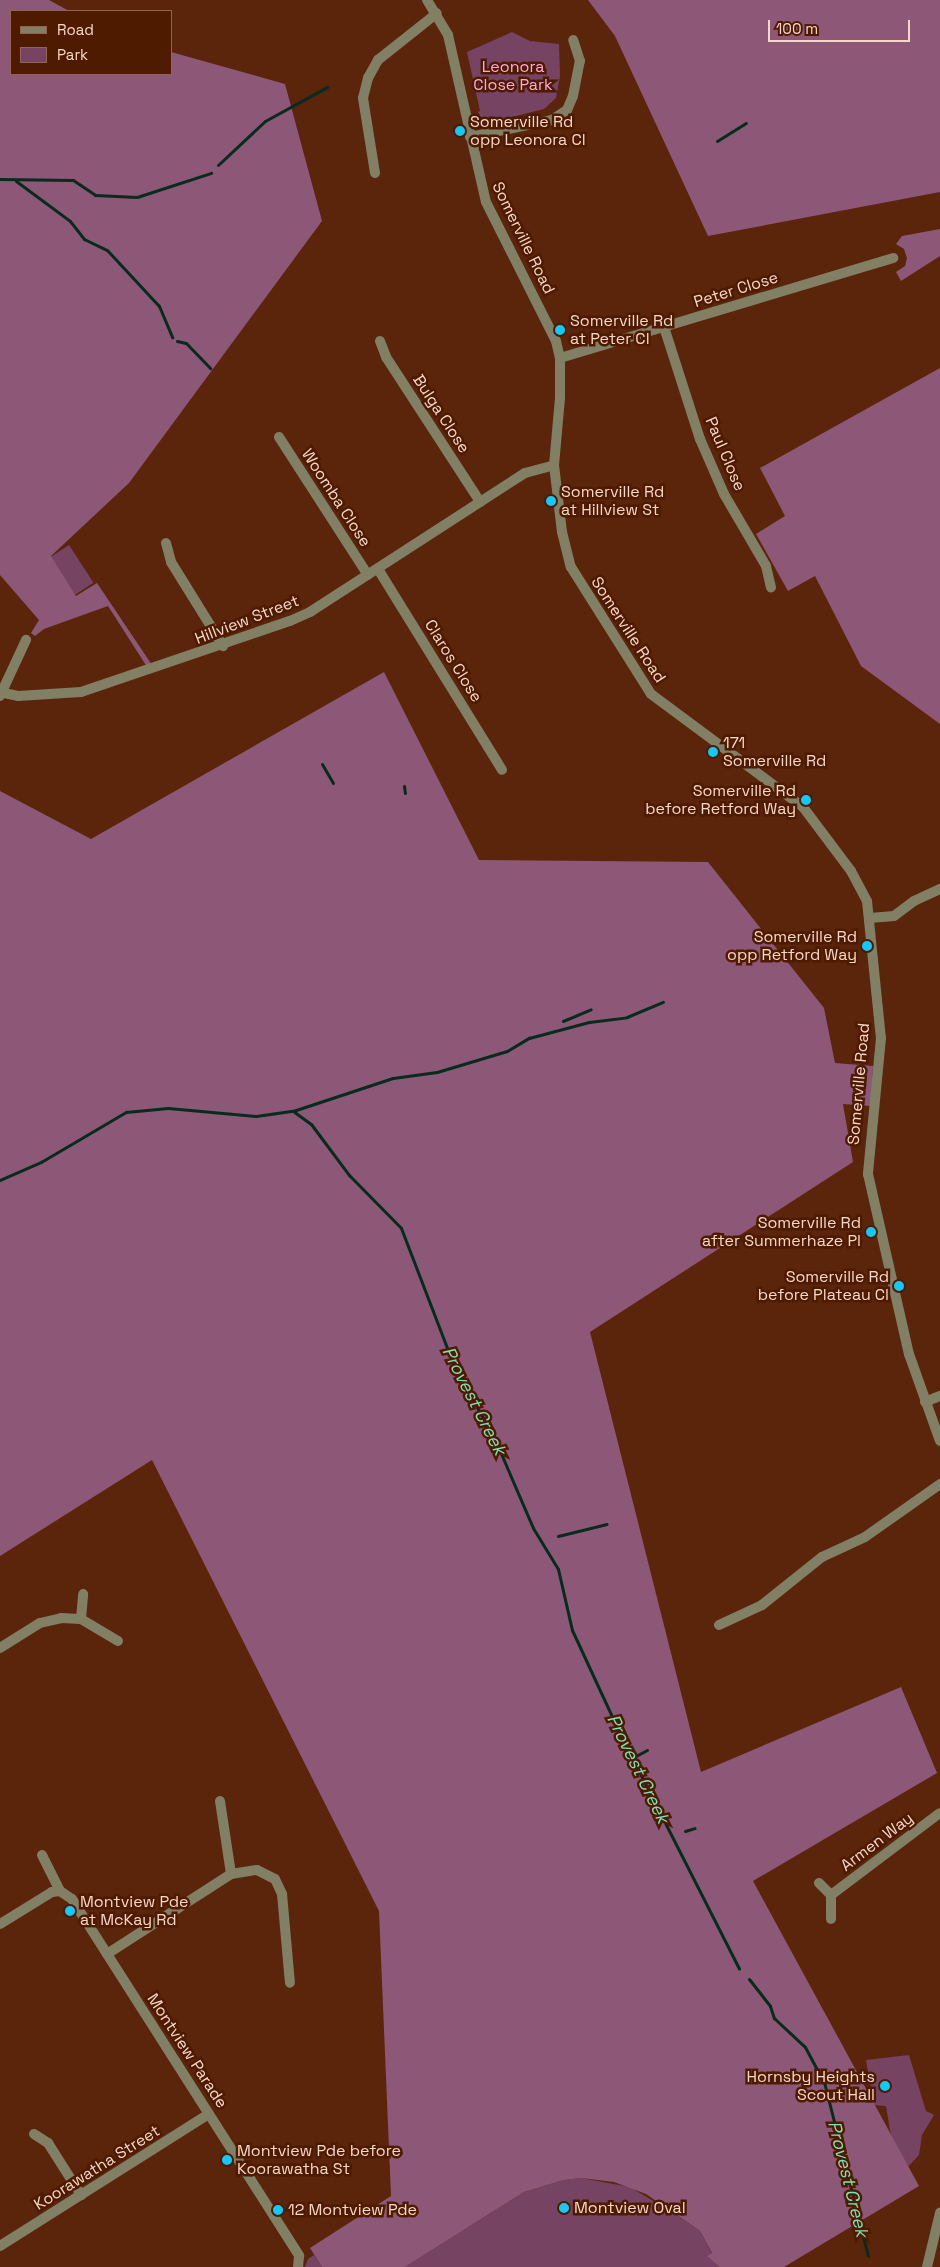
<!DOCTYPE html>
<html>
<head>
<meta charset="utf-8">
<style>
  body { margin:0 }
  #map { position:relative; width:940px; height:2267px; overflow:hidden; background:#5a250b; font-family:"Space Grotesk",sans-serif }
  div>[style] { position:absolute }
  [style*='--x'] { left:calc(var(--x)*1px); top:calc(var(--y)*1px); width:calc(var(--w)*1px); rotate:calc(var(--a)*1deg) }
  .green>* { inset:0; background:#764363; transform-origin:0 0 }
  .forest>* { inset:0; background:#8d5778 }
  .stream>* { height:3px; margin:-1.5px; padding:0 1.5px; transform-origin:1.5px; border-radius:1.5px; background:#052c1e }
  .minor>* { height:10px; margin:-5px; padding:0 5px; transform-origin:5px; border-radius:5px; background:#817f64 }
  .dots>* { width:14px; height:14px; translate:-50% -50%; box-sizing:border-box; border:2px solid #4e1a00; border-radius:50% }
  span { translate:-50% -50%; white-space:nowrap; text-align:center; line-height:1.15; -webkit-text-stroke:5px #4e1a00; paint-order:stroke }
  .park-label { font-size:16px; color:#fdaadb }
  .poi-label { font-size:16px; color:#f8d6c8 }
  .left { translate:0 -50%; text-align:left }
  .right { translate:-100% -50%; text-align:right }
  .street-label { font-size:16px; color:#f8d6c8 }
  .water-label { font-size:18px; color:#7be0b4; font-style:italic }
  .legend { position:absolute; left:10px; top:10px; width:162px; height:65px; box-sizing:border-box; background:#4e1a00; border:1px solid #926550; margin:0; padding:6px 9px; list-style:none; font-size:15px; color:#f8d6c8 }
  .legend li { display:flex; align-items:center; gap:10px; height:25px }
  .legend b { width:25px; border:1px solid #926550 }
  .scale { position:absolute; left:768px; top:20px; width:142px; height:22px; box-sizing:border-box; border:2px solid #f8d6c8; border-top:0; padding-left:6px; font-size:15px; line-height:18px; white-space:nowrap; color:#f8d6c8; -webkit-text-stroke:4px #4e1a00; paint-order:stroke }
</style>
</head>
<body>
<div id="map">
  <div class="green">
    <i style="clip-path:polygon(512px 32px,530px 41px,559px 44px,560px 76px,556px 98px,544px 109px,484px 124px,478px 112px,480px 111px,467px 52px)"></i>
    <i style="left:69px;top:545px;width:45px;height:22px;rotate:57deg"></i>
    <i style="clip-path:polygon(909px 2055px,926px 2111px,934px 2115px,922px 2135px,919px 2155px,905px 2170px,891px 2136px,886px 2106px,874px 2105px,866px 2060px)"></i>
    <i style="clip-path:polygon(581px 2178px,630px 2187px,673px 2213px,700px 2231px,712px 2254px,708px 2257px,719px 2267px,405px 2267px,524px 2192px,564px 2180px)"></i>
    <i style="clip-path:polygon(314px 2255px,322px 2267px,305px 2267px,308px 2259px)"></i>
  </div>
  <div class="forest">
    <i style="clip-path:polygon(0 0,49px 0,69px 11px,11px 11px,11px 74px,171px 74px,171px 52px,285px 84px,322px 221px,129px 483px,51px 556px,76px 596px,97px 583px,154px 668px,149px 670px,108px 606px,44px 629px,35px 636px,31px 633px,39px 620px,0 575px)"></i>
    <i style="clip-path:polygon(588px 0,940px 0,940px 192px,708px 236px,615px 36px)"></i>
    <i style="clip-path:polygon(940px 229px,940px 256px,901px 281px,896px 272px,905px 266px,907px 258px,904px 249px,896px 244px,902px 236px)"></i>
    <i style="clip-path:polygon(940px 368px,940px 724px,861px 666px,815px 576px,788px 591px,756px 534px,785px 516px,760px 468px)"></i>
    <i style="clip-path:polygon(384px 672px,479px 860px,708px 862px,824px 1008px,835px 1063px,873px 1066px,871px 1106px,843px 1104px,853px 1162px,590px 1332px,701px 1772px,901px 1687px,937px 1773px,753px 1881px,919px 2186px,784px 2267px,719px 2267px,707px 2256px,712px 2253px,700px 2231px,646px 2194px,614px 2182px,581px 2178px,564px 2180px,524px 2192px,405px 2267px,322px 2267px,310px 2248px,391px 2196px,379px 1911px,152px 1460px,0 1556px,0 791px,91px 839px)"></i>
  </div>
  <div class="stream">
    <i style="--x:717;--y:141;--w:34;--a:-32"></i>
    <i style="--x:218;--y:165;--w:64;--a:-43.1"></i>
    <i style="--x:265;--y:121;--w:71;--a:-28.7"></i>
    <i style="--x:0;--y:179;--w:73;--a:0.8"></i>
    <i style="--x:73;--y:180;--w:27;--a:34"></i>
    <i style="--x:95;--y:195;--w:42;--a:2.7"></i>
    <i style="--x:137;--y:197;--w:78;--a:-18"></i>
    <i style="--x:16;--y:181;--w:67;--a:36.5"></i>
    <i style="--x:70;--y:221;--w:23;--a:52"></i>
    <i style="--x:84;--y:239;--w:25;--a:26"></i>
    <i style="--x:107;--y:250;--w:76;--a:47.1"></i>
    <i style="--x:159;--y:306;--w:34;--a:67"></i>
    <i style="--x:177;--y:341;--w:9;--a:13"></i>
    <i style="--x:186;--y:343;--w:35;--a:46"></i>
    <i style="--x:322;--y:764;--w:22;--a:60"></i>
    <i style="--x:404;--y:786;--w:7;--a:82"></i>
    <i style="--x:563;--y:1021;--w:30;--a:-23"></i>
    <i style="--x:293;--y:1111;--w:105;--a:-18.3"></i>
    <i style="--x:393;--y:1078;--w:44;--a:-7.8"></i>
    <i style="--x:437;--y:1072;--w:73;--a:-16.7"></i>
    <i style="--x:507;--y:1051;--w:26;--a:-31"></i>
    <i style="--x:529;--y:1038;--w:62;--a:-14.9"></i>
    <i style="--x:589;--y:1022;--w:38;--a:-7"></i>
    <i style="--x:627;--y:1017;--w:39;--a:-23"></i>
    <i style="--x:0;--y:1180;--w:45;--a:-23.7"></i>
    <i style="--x:41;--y:1162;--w:99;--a:-30.5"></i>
    <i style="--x:126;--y:1112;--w:42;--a:-5.4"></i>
    <i style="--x:168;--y:1108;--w:88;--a:5.2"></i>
    <i style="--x:256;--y:1116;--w:37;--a:-8"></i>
    <i style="--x:293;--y:1111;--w:22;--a:36"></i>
    <i style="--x:311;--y:1124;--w:64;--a:53.3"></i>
    <i style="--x:349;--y:1175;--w:74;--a:45.5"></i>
    <i style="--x:401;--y:1228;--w:151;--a:69"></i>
    <i style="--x:455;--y:1369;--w:76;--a:60.1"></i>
    <i style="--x:493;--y:1435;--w:101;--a:66.7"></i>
    <i style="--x:533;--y:1528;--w:48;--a:58.6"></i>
    <i style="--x:558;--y:1569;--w:63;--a:77.1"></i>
    <i style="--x:572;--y:1630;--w:115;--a:65.2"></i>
    <i style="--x:620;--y:1734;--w:263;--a:63.1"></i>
    <i style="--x:558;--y:1536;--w:50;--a:-13.8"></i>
    <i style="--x:632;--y:1758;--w:17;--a:-28"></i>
    <i style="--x:685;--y:1831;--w:10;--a:-17"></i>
    <i style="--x:749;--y:1979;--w:34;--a:52"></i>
    <i style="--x:770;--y:2006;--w:13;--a:72"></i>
    <i style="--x:774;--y:2018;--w:42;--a:43.1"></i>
    <i style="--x:805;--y:2047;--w:40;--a:62"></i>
    <i style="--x:824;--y:2082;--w:179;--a:75.8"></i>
  </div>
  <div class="minor">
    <i style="--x:427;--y:0;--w:41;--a:59"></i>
    <i style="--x:448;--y:35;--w:171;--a:77.2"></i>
    <i style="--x:486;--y:202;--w:156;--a:63.3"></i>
    <i style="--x:556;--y:341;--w:17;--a:77"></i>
    <i style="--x:560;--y:358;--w:40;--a:90"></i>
    <i style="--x:560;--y:398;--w:67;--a:95.1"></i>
    <i style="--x:554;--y:465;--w:67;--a:83.2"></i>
    <i style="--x:562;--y:532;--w:36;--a:76"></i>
    <i style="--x:571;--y:567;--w:150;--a:57.8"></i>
    <i style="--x:651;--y:694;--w:189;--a:36.6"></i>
    <i style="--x:803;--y:807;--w:80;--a:53.1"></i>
    <i style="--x:851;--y:871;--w:34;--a:62"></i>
    <i style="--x:867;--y:901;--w:138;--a:84.2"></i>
    <i style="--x:881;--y:1038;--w:137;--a:95.5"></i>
    <i style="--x:868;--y:1174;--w:185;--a:77.2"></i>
    <i style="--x:909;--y:1354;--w:92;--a:70.4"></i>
    <i style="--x:470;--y:137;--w:84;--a:-11.7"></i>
    <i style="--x:552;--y:120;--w:18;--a:-34"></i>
    <i style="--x:567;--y:110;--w:15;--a:-67"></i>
    <i style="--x:573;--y:96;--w:36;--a:-79"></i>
    <i style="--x:580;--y:61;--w:22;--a:-108"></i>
    <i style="--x:375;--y:173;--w:76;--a:-99.1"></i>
    <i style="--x:363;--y:98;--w:21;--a:-76"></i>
    <i style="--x:368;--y:78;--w:21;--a:-61"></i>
    <i style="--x:378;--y:60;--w:75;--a:-38.5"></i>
    <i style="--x:664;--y:327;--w:118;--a:72.2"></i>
    <i style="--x:700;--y:439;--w:60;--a:66.4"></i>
    <i style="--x:724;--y:494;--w:83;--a:59.7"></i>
    <i style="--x:766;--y:566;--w:22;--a:77"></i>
    <i style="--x:380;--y:341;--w:17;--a:69"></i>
    <i style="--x:386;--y:357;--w:173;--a:57"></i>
    <i style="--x:560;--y:358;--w:348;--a:-16.7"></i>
    <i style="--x:279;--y:437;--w:164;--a:57.2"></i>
    <i style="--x:166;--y:543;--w:20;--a:75"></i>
    <i style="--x:171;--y:562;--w:99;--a:58.2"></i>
    <i style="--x:378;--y:569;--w:236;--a:58.3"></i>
    <i style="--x:4;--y:693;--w:14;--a:12"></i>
    <i style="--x:18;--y:696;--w:63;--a:-3.6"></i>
    <i style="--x:81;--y:692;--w:221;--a:-18.8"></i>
    <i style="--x:290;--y:621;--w:22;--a:-24"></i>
    <i style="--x:310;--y:612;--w:256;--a:-32.9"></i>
    <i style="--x:525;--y:473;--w:30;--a:-15"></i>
    <i style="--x:0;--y:696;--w:62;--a:-65.1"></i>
    <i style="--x:870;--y:918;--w:24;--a:-5"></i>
    <i style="--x:894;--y:916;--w:25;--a:-37"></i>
    <i style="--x:914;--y:901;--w:29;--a:-25"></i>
    <i style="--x:925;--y:1402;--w:16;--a:-22"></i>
    <i style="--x:81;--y:1619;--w:43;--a:30.7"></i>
    <i style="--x:719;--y:1625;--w:47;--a:-24.9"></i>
    <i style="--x:762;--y:1605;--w:77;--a:-38.7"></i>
    <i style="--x:822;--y:1557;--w:47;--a:-24.9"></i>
    <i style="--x:865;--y:1537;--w:92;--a:-35.2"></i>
    <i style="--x:0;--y:1648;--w:47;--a:-32"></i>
    <i style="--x:40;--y:1623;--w:22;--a:-13"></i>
    <i style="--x:61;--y:1618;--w:20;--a:3"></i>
    <i style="--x:81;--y:1619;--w:25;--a:-85"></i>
    <i style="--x:220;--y:1801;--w:74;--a:81.4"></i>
    <i style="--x:42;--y:1855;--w:40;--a:63.4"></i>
    <i style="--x:60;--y:1891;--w:14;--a:34"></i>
    <i style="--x:72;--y:1899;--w:423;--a:57.5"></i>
    <i style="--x:299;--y:2256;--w:11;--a:95"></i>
    <i style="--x:819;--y:1883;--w:17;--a:45"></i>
    <i style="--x:831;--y:1919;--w:24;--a:-90"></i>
    <i style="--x:831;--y:1895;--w:136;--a:-37"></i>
    <i style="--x:0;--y:1924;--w:61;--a:-31.6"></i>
    <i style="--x:52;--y:1892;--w:8;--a:-7"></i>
    <i style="--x:107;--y:1954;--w:148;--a:-32.8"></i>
    <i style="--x:231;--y:1874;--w:26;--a:-9"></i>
    <i style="--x:257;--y:1870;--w:20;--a:27"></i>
    <i style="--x:275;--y:1879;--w:17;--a:65"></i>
    <i style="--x:282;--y:1894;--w:89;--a:84.9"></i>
    <i style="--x:34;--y:2134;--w:17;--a:33"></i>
    <i style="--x:48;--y:2143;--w:62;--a:57.6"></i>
    <i style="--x:0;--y:2246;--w:247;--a:-32.3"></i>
    <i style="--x:927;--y:2267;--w:56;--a:-76.5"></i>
  </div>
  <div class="dots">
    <i style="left:460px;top:131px;background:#11cafa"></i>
    <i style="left:560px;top:330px;background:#11cafa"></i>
    <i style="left:551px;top:501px;background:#11cafa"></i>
    <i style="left:713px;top:752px;background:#11cafa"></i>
    <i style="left:806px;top:800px;background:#11cafa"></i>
    <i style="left:867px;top:946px;background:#11cafa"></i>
    <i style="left:871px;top:1232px;background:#11cafa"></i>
    <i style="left:899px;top:1286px;background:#11cafa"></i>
    <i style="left:70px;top:1911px;background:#11cafa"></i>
    <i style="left:885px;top:2086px;background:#11cafa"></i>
    <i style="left:227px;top:2160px;background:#11cafa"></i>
    <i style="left:564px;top:2208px;background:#11cafa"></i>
    <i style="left:278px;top:2210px;background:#11cafa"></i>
  </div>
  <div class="park-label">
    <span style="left:513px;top:76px">Leonora<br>Close Park</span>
  </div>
  <div class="poi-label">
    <span class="left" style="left:470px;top:131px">Somerville Rd<br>opp Leonora Cl</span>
    <span class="left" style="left:570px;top:330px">Somerville Rd<br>at Peter Cl</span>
    <span class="left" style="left:561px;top:501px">Somerville Rd<br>at Hillview St</span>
    <span class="left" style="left:723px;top:752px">171<br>Somerville Rd</span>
    <span class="right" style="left:796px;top:800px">Somerville Rd<br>before Retford Way</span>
    <span class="right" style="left:857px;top:946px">Somerville Rd<br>opp Retford Way</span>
    <span class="right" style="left:861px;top:1232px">Somerville Rd<br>after Summerhaze Pl</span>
    <span class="right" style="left:889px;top:1286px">Somerville Rd<br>before Plateau Cl</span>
    <span class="left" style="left:80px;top:1911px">Montview Pde<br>at McKay Rd</span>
    <span class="right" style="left:875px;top:2086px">Hornsby Heights<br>Scout Hall</span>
    <span class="left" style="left:237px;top:2160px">Montview Pde before<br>Koorawatha St</span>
    <span class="left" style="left:574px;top:2208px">Montview Oval</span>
    <span class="left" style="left:288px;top:2210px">12 Montview Pde</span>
  </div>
  <div class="street-label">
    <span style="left:523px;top:238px;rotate:64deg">Somerville Road</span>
    <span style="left:736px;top:290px;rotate:-17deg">Peter Close</span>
    <span style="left:441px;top:414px;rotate:57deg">Bulga Close</span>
    <span style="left:725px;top:454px;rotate:67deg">Paul Close</span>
    <span style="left:336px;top:498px;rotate:57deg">Woomba Close</span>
    <span style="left:247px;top:620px;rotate:-21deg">Hillview Street</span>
    <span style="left:628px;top:630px;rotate:57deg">Somerville Road</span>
    <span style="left:453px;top:661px;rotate:58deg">Claros Close</span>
    <span style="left:859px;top:1084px;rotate:-85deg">Somerville Road</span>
    <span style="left:877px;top:1842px;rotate:-37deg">Armen Way</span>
    <span style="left:187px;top:2051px;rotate:57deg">Montview Parade</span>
    <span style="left:97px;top:2168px;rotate:-32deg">Koorawatha Street</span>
  </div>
  <div class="water-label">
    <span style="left:474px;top:1401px;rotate:63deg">Provest Creek</span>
    <span style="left:638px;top:1769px;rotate:64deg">Provest Creek</span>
    <span style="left:848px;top:2179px;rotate:76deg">Provest Creek</span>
  </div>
  <ul class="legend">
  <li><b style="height:6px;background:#817f64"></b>Road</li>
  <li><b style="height:14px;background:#764363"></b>Park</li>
  </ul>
  <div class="scale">100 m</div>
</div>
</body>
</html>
